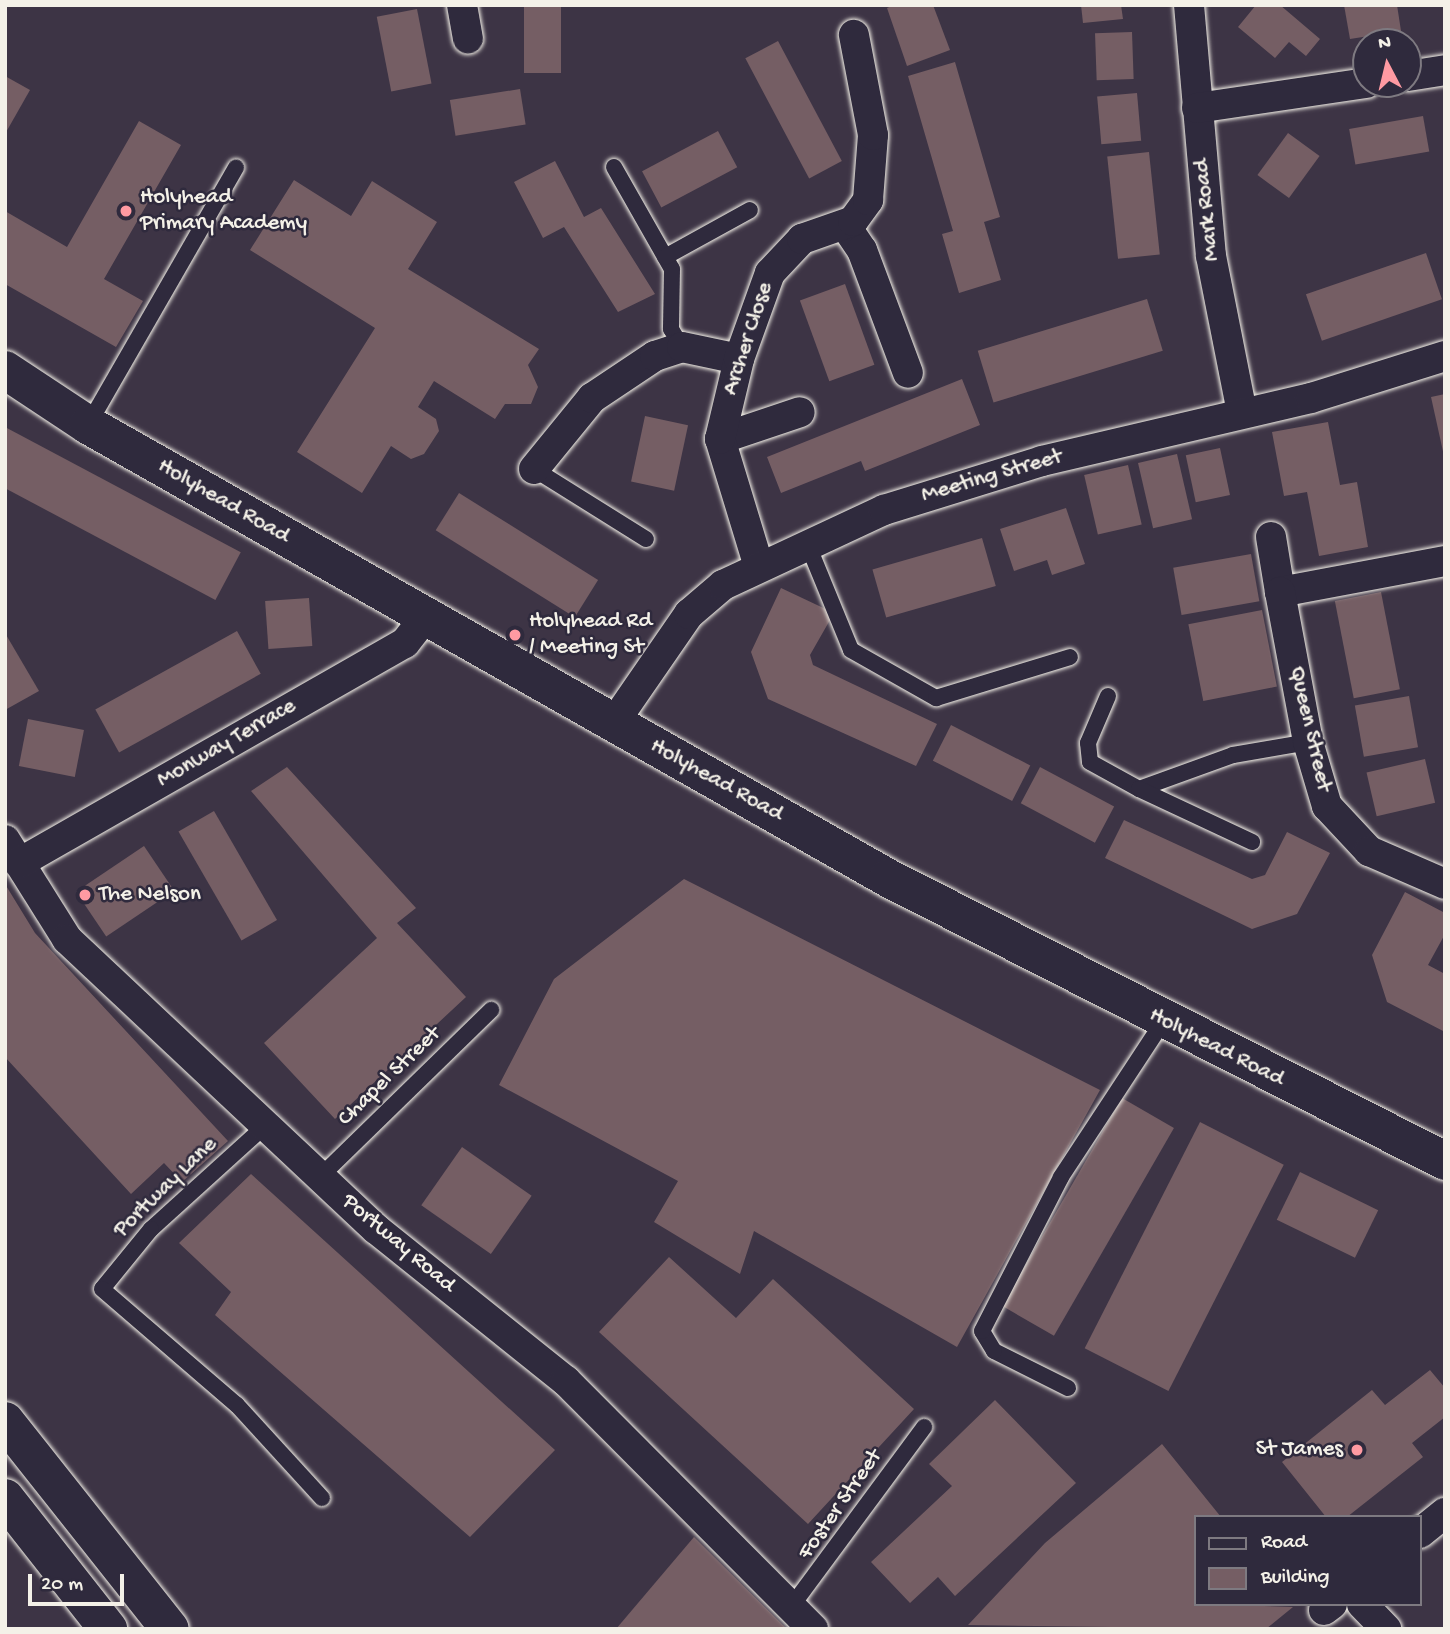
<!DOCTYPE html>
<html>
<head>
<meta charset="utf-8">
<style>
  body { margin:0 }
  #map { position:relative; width:1450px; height:1634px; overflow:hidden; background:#3d3445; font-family:"Gochi Hand",sans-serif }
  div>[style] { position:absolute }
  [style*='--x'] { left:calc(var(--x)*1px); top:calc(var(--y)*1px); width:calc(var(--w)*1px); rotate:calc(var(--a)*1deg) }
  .building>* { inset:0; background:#755e64; transform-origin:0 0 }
  .roads { filter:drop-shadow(0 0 2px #f4f1e8) drop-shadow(0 0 2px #f4f1e8) }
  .service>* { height:16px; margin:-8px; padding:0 8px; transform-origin:8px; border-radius:8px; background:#2f2a3d }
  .minor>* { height:30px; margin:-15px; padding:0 15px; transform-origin:15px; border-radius:15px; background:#2f2a3d }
  .tertiary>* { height:38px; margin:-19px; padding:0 19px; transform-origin:19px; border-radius:19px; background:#2f2a3d }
  .trunk>* { height:38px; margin:-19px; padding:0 19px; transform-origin:19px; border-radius:19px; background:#2f2a3d }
  .dots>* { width:19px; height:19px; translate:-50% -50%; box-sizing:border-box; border:4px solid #2f2a3d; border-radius:50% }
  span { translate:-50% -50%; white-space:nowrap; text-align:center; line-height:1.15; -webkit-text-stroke:5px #2f2a3d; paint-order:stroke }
  .poi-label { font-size:23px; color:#f4f1e8 }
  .left { translate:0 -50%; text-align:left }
  .right { translate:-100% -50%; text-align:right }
  .street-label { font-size:23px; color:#f4f1e8 }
  .frame { position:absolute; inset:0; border:7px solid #f4f1e8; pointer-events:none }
  .legend { position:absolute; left:1194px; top:1515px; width:228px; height:91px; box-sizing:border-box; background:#2f2a3d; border:2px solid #7e7a81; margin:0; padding:9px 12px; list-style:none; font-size:21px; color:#f4f1e8 }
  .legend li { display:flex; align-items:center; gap:14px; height:35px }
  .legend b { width:35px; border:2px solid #7e7a81 }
  .north { position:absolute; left:1352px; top:28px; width:70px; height:70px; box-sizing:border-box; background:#2f2a3d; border:2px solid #7e7a81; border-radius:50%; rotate:353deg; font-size:19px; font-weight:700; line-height:28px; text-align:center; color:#f4f1e8 }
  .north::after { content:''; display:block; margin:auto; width:24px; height:32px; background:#ff9aa2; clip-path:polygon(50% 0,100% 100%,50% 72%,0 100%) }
  .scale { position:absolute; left:28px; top:1574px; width:96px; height:32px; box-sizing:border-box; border:4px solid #f4f1e8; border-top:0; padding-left:9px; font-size:21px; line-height:24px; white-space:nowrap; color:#f4f1e8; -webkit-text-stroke:5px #2f2a3d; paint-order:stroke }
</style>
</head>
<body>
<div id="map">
  <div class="building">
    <i style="left:524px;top:5px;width:37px;height:68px"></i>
    <i style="clip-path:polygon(894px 5px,933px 5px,950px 50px,907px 66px,887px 8px)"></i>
    <i style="clip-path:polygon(1081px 5px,1121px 5px,1123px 19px,1083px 23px)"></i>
    <i style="clip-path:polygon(1256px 5px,1280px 5px,1320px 39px,1306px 56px,1289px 42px,1275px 58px,1238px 27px)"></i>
    <i style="clip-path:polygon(1344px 5px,1397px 5px,1401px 31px,1350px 39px)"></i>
    <i style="left:417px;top:9px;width:76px;height:41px;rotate:79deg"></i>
    <i style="left:1132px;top:32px;width:47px;height:37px;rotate:88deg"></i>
    <i style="left:778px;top:41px;width:136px;height:37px;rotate:62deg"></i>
    <i style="clip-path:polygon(955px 62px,1000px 217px,984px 222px,1001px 280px,959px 293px,942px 234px,953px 231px,908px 76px)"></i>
    <i style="clip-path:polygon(5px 76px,30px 90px,5px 134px)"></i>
    <i style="left:520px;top:89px;width:36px;height:71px;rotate:81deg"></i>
    <i style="left:1137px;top:93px;width:48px;height:40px;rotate:85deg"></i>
    <i style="left:1423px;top:116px;width:36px;height:75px;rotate:80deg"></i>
    <i style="clip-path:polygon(139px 121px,181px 145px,104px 279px,143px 301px,116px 347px,5px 284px,5px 211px,67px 247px)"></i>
    <i style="left:718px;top:131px;width:41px;height:86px;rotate:62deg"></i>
    <i style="left:1288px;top:133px;width:39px;height:52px;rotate:36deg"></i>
    <i style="left:1149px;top:152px;width:103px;height:42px;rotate:84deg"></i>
    <i style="clip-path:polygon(555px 161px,584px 217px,601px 208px,655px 294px,618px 312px,564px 227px,543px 238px,514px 182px)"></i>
    <i style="clip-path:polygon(294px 180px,351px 216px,372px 181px,437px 222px,408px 269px,539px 349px,528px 365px,538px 387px,531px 404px,505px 404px,495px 419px,434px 381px,418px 407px,436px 419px,439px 431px,424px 454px,411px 459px,391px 446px,362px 493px,297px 452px,375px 328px,250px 250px)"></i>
    <i style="left:1426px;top:253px;width:49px;height:127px;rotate:71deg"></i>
    <i style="left:845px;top:284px;width:86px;height:48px;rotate:70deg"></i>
    <i style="left:1147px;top:299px;width:54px;height:177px;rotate:73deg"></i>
    <i style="clip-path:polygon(962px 379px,980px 425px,865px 471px,861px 461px,781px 493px,767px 457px)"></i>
    <i style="clip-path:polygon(1445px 394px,1445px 456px,1444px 456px,1431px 397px)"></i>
    <i style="left:645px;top:416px;width:44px;height:67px;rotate:12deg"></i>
    <i style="clip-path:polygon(1328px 422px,1340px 485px,1357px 482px,1368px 547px,1319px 556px,1307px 492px,1284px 496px,1272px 432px)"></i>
    <i style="left:5px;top:427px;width:267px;height:54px;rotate:28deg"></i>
    <i style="left:1220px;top:448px;width:48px;height:35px;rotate:78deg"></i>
    <i style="left:1177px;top:454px;width:67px;height:40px;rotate:77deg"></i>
    <i style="left:1128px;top:465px;width:61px;height:45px;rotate:77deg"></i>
    <i style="left:459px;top:493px;width:164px;height:44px;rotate:32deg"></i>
    <i style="clip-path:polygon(1066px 508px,1085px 564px,1052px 575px,1047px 560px,1014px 571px,1000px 529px)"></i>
    <i style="left:982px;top:538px;width:50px;height:114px;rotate:74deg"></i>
    <i style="left:1251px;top:554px;width:48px;height:79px;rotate:80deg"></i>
    <i style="clip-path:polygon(781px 588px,834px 613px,810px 655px,813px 665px,937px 724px,916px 766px,768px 699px,751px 652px)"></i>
    <i style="left:1381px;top:592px;width:99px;height:47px;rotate:79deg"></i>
    <i style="left:309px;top:598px;width:48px;height:44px;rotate:86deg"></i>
    <i style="left:1262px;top:610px;width:78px;height:75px;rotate:79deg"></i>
    <i style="left:237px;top:631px;width:49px;height:162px;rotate:61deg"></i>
    <i style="clip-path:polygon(5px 633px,39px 691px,5px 710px)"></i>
    <i style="left:1409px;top:696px;width:52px;height:55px;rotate:80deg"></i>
    <i style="left:28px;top:719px;width:57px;height:48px;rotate:11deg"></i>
    <i style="left:951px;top:725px;width:89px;height:40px;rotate:27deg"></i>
    <i style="left:1425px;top:759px;width:45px;height:60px;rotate:77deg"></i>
    <i style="clip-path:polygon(287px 767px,416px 908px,397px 923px,466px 997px,335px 1119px,264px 1043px,377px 938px,251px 791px)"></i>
    <i style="left:1040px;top:767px;width:84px;height:41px;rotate:28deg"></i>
    <i style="left:214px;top:811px;width:126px;height:41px;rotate:60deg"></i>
    <i style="clip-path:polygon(1124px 820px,1252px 879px,1265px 875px,1287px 832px,1330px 853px,1297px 914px,1252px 929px,1105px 858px)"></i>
    <i style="left:144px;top:846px;width:54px;height:82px;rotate:56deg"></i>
    <i style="clip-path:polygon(684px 879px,1100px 1090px,957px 1347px,754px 1231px,740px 1274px,654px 1222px,678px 1181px,499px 1085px,554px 979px)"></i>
    <i style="clip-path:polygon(5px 884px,35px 933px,228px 1141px,182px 1182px,164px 1163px,131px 1194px,5px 1057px)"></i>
    <i style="clip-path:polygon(1405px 892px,1445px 913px,1445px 934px,1428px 965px,1445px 974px,1445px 1032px,1387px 1002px,1372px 955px)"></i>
    <i style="left:1122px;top:1098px;width:60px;height:240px;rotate:30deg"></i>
    <i style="left:1200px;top:1122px;width:94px;height:254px;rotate:27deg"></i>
    <i style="left:462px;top:1147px;width:85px;height:71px;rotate:35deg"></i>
    <i style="left:1300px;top:1172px;width:87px;height:53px;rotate:26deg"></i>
    <i style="clip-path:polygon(251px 1174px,555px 1450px,470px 1537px,215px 1315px,231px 1292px,179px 1243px)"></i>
    <i style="clip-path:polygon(669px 1257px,736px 1318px,773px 1279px,914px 1409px,808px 1524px,599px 1332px)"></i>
    <i style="clip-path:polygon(1430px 1370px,1445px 1388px,1445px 1417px,1412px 1443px,1423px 1457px,1347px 1517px,1326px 1517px,1282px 1462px,1372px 1390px,1385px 1405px)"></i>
    <i style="clip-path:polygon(995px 1400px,1076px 1483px,955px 1596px,938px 1577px,910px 1603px,871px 1562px,952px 1486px,929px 1464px)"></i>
    <i style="clip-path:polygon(1162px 1444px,1221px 1517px,1196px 1517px,1196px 1604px,1293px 1607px,1266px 1629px,968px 1625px,1045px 1543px)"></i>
    <i style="clip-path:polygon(694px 1537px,787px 1629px,616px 1629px)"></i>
  </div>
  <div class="roads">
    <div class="service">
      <i style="--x:614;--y:167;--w:117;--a:60.4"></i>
      <i style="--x:672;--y:269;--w:60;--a:91"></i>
      <i style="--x:671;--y:329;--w:21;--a:59"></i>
      <i style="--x:665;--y:257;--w:97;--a:-28.9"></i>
      <i style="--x:88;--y:425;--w:297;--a:-60.1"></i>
      <i style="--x:534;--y:469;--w:132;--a:32"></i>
      <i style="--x:808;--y:545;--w:113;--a:67.7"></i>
      <i style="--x:851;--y:650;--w:98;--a:29.5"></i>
      <i style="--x:936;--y:698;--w:140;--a:-17"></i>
      <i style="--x:1108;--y:696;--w:51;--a:113.1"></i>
      <i style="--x:1088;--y:743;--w:19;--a:84"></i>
      <i style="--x:1090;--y:762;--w:56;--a:28.9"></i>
      <i style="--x:1139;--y:789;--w:100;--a:-19.9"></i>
      <i style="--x:1233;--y:755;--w:76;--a:-9.8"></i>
      <i style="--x:1139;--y:789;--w:125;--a:25.1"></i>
      <i style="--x:267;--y:1124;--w:156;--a:137.8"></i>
      <i style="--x:151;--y:1229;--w:77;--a:129.2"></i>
      <i style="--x:102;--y:1289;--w:178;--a:40.7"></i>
      <i style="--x:237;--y:1405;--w:126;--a:47.6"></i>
      <i style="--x:321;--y:1176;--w:238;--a:-44.3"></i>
      <i style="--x:1068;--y:1388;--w:83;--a:-153.4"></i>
      <i style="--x:994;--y:1351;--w:23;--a:-121"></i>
      <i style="--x:982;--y:1331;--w:173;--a:-62.8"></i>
      <i style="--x:1061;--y:1177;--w:186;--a:-56.7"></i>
      <i style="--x:791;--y:1607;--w:224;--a:-53.5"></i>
    </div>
    <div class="minor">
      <i style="--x:462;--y:5;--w:34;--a:80"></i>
      <i style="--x:1189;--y:5;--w:252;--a:85"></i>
      <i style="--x:1211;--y:256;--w:160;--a:78.8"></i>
      <i style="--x:1408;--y:76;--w:37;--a:-9"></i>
      <i style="--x:1197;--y:108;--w:171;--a:-8.4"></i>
      <i style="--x:845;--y:225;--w:30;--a:56"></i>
      <i style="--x:862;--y:250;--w:131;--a:69.5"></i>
      <i style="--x:720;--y:439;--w:84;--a:-18.6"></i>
      <i style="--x:534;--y:469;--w:92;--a:-50.8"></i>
      <i style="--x:592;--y:398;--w:76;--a:-33.7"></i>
      <i style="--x:655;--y:356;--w:28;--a:-18"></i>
      <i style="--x:682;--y:347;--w:58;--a:11.9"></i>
      <i style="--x:1271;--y:537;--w:56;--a:80.7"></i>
      <i style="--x:1445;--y:561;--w:168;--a:169.4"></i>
      <i style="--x:1280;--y:592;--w:153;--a:79.4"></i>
      <i style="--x:1308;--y:742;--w:67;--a:73.5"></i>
      <i style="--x:1327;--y:806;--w:62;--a:47"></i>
      <i style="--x:1369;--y:851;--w:83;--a:23.5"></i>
      <i style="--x:759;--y:567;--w:134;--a:-106.9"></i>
      <i style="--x:720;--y:439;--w:82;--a:-76.6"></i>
      <i style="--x:739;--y:359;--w:91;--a:-70.2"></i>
      <i style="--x:770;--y:273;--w:47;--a:-46.7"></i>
      <i style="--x:802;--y:239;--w:54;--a:-19.4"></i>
      <i style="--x:853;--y:221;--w:26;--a:-54"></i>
      <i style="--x:868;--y:200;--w:65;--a:-85.6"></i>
      <i style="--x:873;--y:135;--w:102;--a:-100.8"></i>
      <i style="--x:613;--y:724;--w:134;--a:-55.4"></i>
      <i style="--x:689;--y:614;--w:45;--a:-40.5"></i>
      <i style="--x:723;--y:585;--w:178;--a:-25"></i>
      <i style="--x:884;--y:510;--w:165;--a:-17.2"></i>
      <i style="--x:1042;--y:461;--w:276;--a:-13.2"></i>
      <i style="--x:1311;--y:398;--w:140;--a:-17.4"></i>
      <i style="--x:5;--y:840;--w:117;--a:57.9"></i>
      <i style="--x:67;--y:939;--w:424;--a:43.2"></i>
      <i style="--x:376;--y:1229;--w:243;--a:38.7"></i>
      <i style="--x:566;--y:1381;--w:350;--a:45.1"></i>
      <i style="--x:19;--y:863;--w:444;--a:-29.7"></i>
      <i style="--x:405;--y:643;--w:36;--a:-52"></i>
      <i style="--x:1420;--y:1533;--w:32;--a:-39"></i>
      <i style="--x:1362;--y:1604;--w:35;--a:46"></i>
      <i style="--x:1324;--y:1610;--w:10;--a:-37"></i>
    </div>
    <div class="tertiary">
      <i style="--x:5;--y:370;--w:100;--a:33.5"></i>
      <i style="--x:88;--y:425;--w:919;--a:29.52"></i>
      <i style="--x:888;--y:878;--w:625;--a:26.93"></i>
    </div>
    <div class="trunk">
      <i style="--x:5;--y:1421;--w:265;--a:51.6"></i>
      <i style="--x:5;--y:1498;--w:167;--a:51.8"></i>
    </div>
  </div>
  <div class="dots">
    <i style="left:126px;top:211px;background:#ff9aa2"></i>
    <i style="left:515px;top:635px;background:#ff9aa2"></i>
    <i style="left:85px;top:895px;background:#ff9aa2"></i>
    <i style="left:1357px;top:1450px;background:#ff9aa2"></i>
  </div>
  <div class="poi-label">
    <span class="left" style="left:140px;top:211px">Holyhead<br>Primary Academy</span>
    <span class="left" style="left:529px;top:635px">Holyhead Rd<br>/ Meeting St</span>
    <span class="left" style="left:99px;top:895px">The Nelson</span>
    <span class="right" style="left:1343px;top:1450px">St James</span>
  </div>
  <div class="street-label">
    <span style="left:1208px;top:210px;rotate:-96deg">Mark Road</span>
    <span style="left:749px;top:339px;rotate:-72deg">Archer Close</span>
    <span style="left:992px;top:477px;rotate:-16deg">Meeting Street</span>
    <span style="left:223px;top:502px;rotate:30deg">Holyhead Road</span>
    <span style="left:1309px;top:729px;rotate:77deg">Queen Street</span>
    <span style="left:227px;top:744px;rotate:-30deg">Monway Terrace</span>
    <span style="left:716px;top:781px;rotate:29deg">Holyhead Road</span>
    <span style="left:1216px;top:1048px;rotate:27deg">Holyhead Road</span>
    <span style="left:390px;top:1077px;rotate:-44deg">Chapel Street</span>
    <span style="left:166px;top:1188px;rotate:-44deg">Portway Lane</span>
    <span style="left:398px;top:1244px;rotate:40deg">Portway Road</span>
    <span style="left:841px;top:1505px;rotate:-55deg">Foster Street</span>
  </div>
  <div class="frame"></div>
  <ul class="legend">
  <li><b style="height:9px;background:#2f2a3d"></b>Road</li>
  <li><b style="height:19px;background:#755e64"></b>Building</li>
  </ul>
  <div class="north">N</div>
  <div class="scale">20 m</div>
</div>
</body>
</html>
